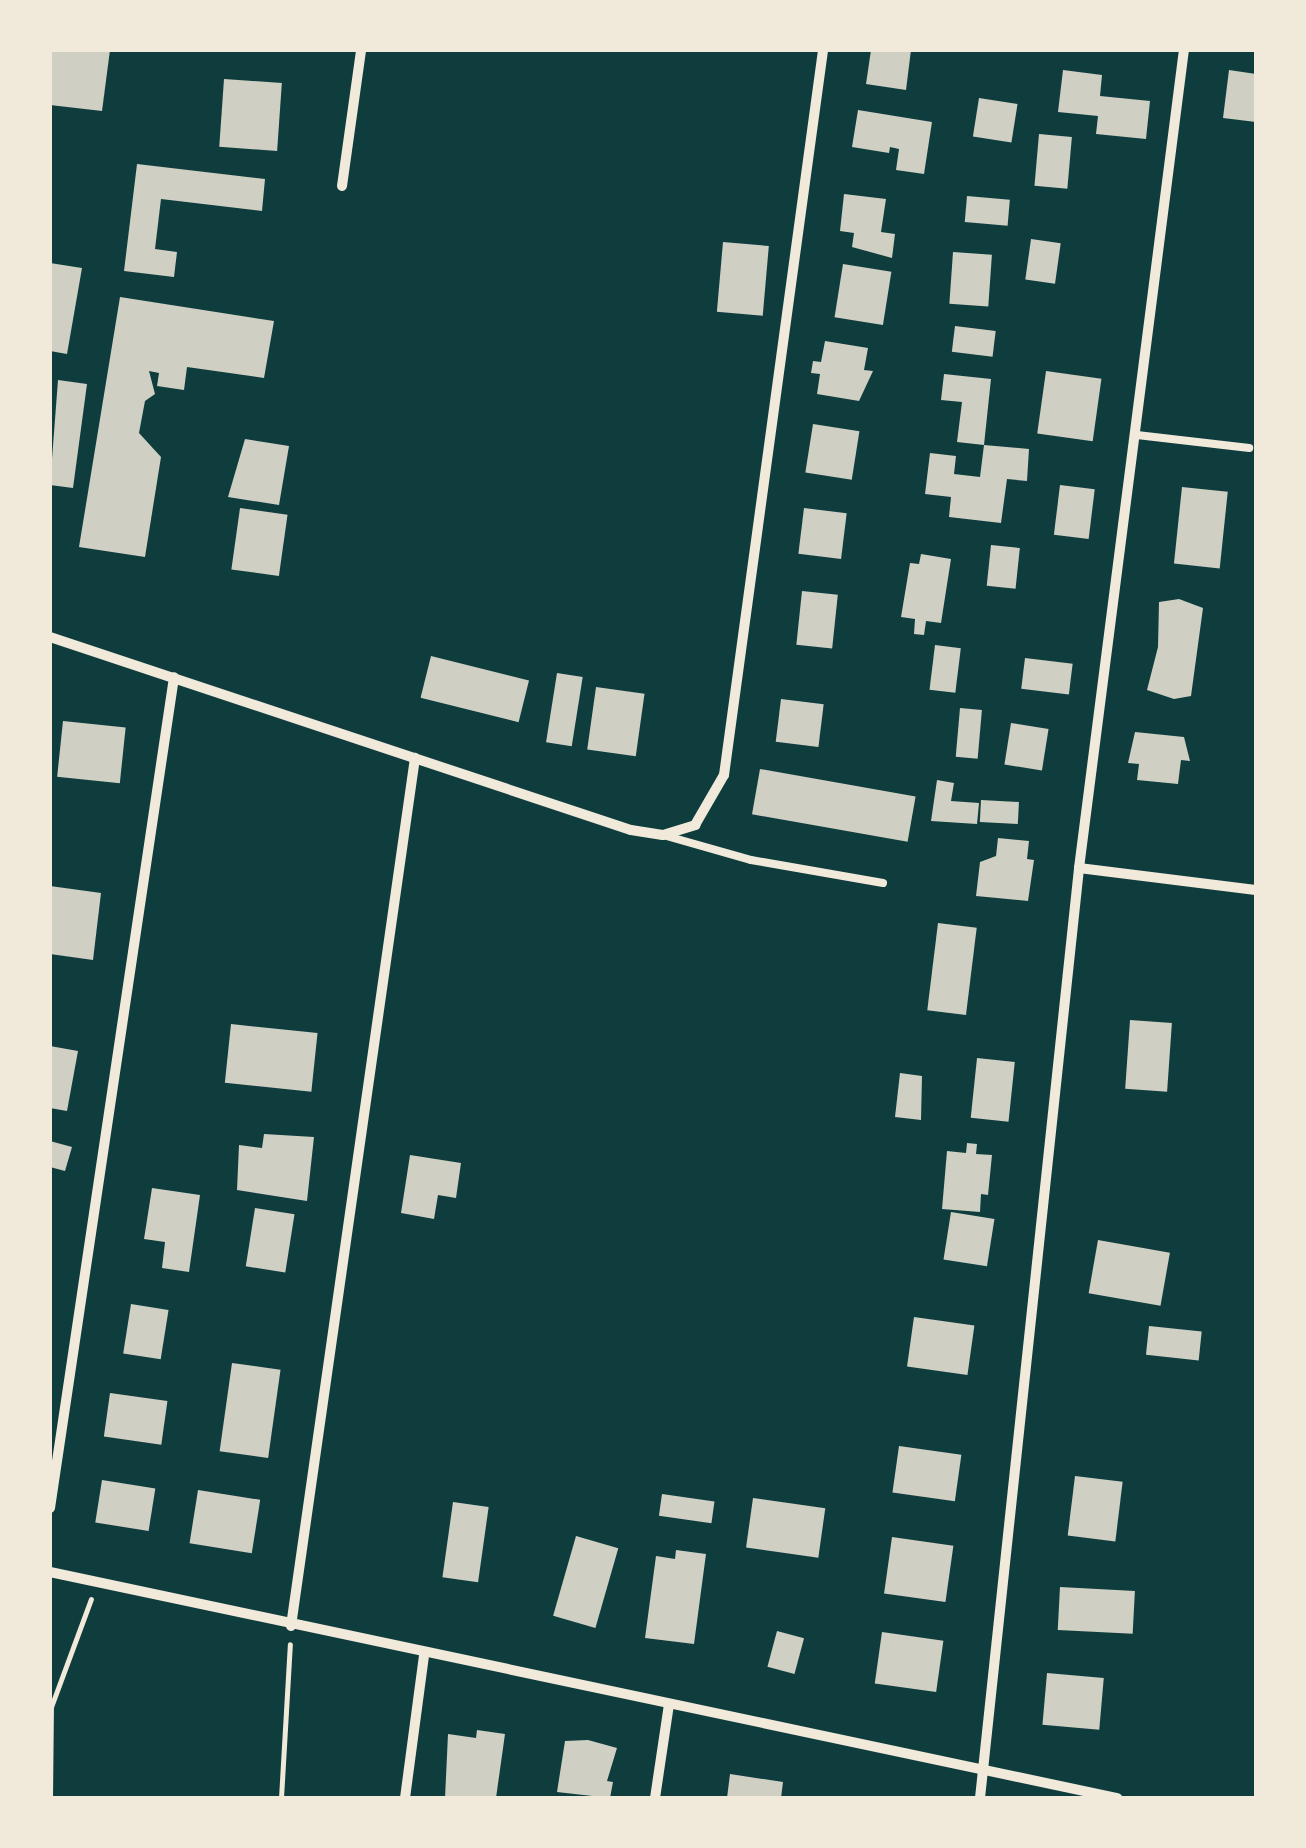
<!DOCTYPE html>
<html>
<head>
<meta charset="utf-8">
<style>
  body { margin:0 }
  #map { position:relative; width:1306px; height:1848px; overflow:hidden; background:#0f3d3e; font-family:"Times New Roman",serif }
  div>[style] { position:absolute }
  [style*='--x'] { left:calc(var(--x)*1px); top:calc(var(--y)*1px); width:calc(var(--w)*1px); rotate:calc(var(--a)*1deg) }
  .building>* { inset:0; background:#cfcfc3; transform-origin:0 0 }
  .path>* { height:5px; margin:-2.5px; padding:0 2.5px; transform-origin:2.5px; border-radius:2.5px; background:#f1e9da }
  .service>* { height:8px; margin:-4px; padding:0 4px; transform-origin:4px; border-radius:4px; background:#f1e9da }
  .minor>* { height:10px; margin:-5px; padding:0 5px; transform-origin:5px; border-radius:5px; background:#f1e9da }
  span { translate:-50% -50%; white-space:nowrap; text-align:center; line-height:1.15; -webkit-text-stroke:8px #f1e9da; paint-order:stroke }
  .frame { position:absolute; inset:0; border:52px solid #f1e9da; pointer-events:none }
</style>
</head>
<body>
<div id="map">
  <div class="building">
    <i style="clip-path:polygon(50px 50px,110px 50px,102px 111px,50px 105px)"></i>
    <i style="clip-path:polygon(871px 50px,911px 50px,906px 90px,866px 84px)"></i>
    <i style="clip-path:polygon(1063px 70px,1102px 75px,1100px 96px,1150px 101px,1146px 139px,1096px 134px,1098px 116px,1058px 112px)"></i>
    <i style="clip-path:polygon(1229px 70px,1256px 74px,1256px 122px,1223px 118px)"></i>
    <i style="left:224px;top:79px;width:58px;height:68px;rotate:4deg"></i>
    <i style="left:979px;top:98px;width:39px;height:39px;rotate:9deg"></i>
    <i style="clip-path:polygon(858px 110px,932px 122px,924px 174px,896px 170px,899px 149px,890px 147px,889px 153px,852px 147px)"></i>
    <i style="left:1039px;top:134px;width:33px;height:52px;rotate:5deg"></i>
    <i style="clip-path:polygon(137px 164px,265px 179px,262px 211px,161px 199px,155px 249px,177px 252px,174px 277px,124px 271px)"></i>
    <i style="clip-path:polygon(844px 194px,886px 199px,881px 232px,895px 234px,892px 258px,852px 247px,854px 233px,840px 231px)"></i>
    <i style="left:967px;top:196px;width:43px;height:26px;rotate:5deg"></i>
    <i style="left:1031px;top:239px;width:30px;height:41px;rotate:8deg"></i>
    <i style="left:723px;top:242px;width:46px;height:70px;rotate:5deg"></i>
    <i style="left:953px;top:252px;width:39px;height:52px;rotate:4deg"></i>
    <i style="clip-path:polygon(50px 263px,82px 268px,67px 354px,50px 351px)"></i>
    <i style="left:843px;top:264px;width:49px;height:54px;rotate:9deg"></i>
    <i style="clip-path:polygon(120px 297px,274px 321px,264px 378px,187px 367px,184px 390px,157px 386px,159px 373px,149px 371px,155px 394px,145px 401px,139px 433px,161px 457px,145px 557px,79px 547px)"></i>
    <i style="left:955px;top:326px;width:41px;height:26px;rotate:7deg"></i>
    <i style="clip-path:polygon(825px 341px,868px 348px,864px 370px,873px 371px,859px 401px,817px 394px,820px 374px,811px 373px,813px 361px,821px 362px)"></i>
    <i style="left:1046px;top:371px;width:56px;height:63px;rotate:8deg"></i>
    <i style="clip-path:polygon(944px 374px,991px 379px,984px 445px,957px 442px,962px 402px,941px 400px)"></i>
    <i style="clip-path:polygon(58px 380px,87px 384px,73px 488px,50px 485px)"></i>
    <i style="left:813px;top:424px;width:47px;height:49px;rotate:9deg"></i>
    <i style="clip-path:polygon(245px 439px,289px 446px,279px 505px,228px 497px)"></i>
    <i style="clip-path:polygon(984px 445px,1029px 449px,1027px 481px,1007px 479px,1001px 523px,949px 517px,951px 497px,925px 494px,930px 453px,956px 456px,954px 474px,980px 477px)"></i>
    <i style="left:1060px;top:485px;width:35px;height:50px;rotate:7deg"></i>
    <i style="left:1182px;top:487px;width:46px;height:77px;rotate:6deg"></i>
    <i style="left:240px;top:508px;width:48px;height:62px;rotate:8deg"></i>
    <i style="left:804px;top:508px;width:43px;height:46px;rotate:7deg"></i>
    <i style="left:991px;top:545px;width:29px;height:41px;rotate:6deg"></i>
    <i style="clip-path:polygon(921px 554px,951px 559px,941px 623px,926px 621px,924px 635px,914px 634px,915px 619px,901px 617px,910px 563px,919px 564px)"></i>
    <i style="left:802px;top:591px;width:36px;height:54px;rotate:6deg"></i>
    <i style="clip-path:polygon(1179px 599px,1203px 608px,1191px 696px,1174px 699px,1147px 690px,1158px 647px,1159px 602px)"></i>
    <i style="left:935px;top:645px;width:26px;height:45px;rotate:7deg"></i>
    <i style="left:431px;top:656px;width:101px;height:43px;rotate:14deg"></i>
    <i style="left:1025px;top:658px;width:48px;height:31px;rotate:7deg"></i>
    <i style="left:557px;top:673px;width:26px;height:70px;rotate:9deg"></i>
    <i style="left:596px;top:687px;width:49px;height:63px;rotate:8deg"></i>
    <i style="left:781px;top:699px;width:43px;height:43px;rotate:7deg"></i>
    <i style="left:960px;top:708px;width:22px;height:49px;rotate:5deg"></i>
    <i style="left:63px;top:721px;width:63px;height:56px;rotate:6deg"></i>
    <i style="left:1011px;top:723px;width:38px;height:42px;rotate:9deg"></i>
    <i style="clip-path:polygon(1135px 732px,1184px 737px,1190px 761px,1181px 760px,1178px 784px,1137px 780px,1139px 764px,1128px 763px)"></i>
    <i style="left:760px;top:769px;width:158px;height:46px;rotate:10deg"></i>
    <i style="clip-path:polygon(937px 780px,954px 783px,951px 801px,979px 803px,977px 824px,931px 821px)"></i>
    <i style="left:981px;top:800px;width:38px;height:22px;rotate:3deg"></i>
    <i style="clip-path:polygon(998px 838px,1029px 841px,1027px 859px,1034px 860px,1028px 901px,976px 896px,980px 862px,996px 856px)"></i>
    <i style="clip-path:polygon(50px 886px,101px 893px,93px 960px,50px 954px)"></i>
    <i style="left:938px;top:923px;width:39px;height:88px;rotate:7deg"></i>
    <i style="left:1130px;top:1020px;width:42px;height:69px;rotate:4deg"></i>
    <i style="left:231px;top:1024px;width:87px;height:59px;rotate:6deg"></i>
    <i style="clip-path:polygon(50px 1046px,78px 1051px,67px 1111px,50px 1108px)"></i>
    <i style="left:977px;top:1058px;width:38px;height:60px;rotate:6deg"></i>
    <i style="clip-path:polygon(900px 1073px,922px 1076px,921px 1120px,895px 1117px)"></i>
    <i style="clip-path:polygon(264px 1134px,314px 1137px,307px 1201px,237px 1190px,239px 1145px,262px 1148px)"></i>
    <i style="clip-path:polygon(50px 1141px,72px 1147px,65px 1171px,50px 1167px)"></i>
    <i style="clip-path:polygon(967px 1143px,977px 1144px,976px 1154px,992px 1155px,988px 1195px,981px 1194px,980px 1212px,942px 1209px,947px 1151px,966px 1153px)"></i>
    <i style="clip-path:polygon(410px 1155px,461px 1163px,456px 1198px,438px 1195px,434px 1219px,401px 1213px)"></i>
    <i style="clip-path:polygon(152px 1188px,200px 1195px,189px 1272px,162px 1268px,165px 1242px,144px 1239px)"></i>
    <i style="left:255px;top:1208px;width:40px;height:59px;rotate:9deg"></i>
    <i style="left:951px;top:1212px;width:44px;height:48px;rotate:9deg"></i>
    <i style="left:1098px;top:1240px;width:73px;height:54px;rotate:10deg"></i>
    <i style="left:131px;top:1304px;width:38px;height:50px;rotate:9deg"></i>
    <i style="left:914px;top:1317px;width:61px;height:50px;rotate:8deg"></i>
    <i style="left:1149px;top:1326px;width:53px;height:29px;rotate:6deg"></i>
    <i style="left:232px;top:1363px;width:49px;height:89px;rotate:8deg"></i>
    <i style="left:110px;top:1393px;width:58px;height:44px;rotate:8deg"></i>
    <i style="left:899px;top:1446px;width:63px;height:47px;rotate:8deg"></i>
    <i style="left:1075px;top:1476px;width:48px;height:60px;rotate:7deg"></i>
    <i style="left:102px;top:1480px;width:54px;height:43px;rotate:9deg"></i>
    <i style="left:198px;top:1490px;width:63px;height:54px;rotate:9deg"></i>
    <i style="left:662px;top:1494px;width:53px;height:22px;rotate:8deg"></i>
    <i style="left:753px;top:1498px;width:73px;height:50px;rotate:8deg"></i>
    <i style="left:453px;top:1502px;width:36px;height:76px;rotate:8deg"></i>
    <i style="left:576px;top:1536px;width:44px;height:83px;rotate:16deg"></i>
    <i style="left:892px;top:1537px;width:62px;height:57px;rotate:8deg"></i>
    <i style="clip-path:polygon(676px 1550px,706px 1554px,694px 1644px,645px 1638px,656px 1556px,675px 1559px)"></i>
    <i style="left:1060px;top:1587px;width:75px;height:43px;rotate:3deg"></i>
    <i style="left:777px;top:1631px;width:28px;height:37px;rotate:15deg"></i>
    <i style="left:882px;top:1632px;width:62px;height:52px;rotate:8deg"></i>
    <i style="left:1047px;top:1673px;width:57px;height:52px;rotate:5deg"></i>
    <i style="clip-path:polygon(477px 1730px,505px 1734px,496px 1798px,445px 1798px,448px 1734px,476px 1738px)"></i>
    <i style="clip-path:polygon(588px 1740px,617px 1748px,607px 1781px,613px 1782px,610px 1798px,557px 1792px,565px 1741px)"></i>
    <i style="clip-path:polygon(730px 1774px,783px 1782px,781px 1798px,727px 1798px)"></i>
  </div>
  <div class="path">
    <i style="--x:50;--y:1798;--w:91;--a:-89.4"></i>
    <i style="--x:51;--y:1707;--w:115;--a:-69.7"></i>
    <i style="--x:281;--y:1798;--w:154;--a:-86.7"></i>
  </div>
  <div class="service">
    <i style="--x:1137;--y:435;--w:113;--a:6.6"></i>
    <i style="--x:663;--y:835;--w:91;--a:15.9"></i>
    <i style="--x:751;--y:860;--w:134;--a:9.9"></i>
  </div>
  <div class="minor">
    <i style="--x:342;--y:186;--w:137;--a:-82"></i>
    <i style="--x:50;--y:637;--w:612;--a:18.38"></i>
    <i style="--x:631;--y:830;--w:32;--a:9"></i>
    <i style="--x:663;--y:835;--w:34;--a:-17"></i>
    <i style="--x:695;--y:825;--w:58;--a:-59.9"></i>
    <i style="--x:724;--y:775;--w:732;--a:-82.22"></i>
    <i style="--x:1079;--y:868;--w:178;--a:7.1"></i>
    <i style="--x:50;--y:1508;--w:840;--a:-81.51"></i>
    <i style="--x:50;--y:1572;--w:1091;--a:11.96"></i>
    <i style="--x:291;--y:1626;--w:877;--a:-81.87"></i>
    <i style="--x:405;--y:1798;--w:144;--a:-82.4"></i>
    <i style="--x:655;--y:1798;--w:95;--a:-81.5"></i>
    <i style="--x:980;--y:1798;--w:935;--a:-83.92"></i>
    <i style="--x:1079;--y:868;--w:825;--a:-82.69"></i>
  </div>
  <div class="frame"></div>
</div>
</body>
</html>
